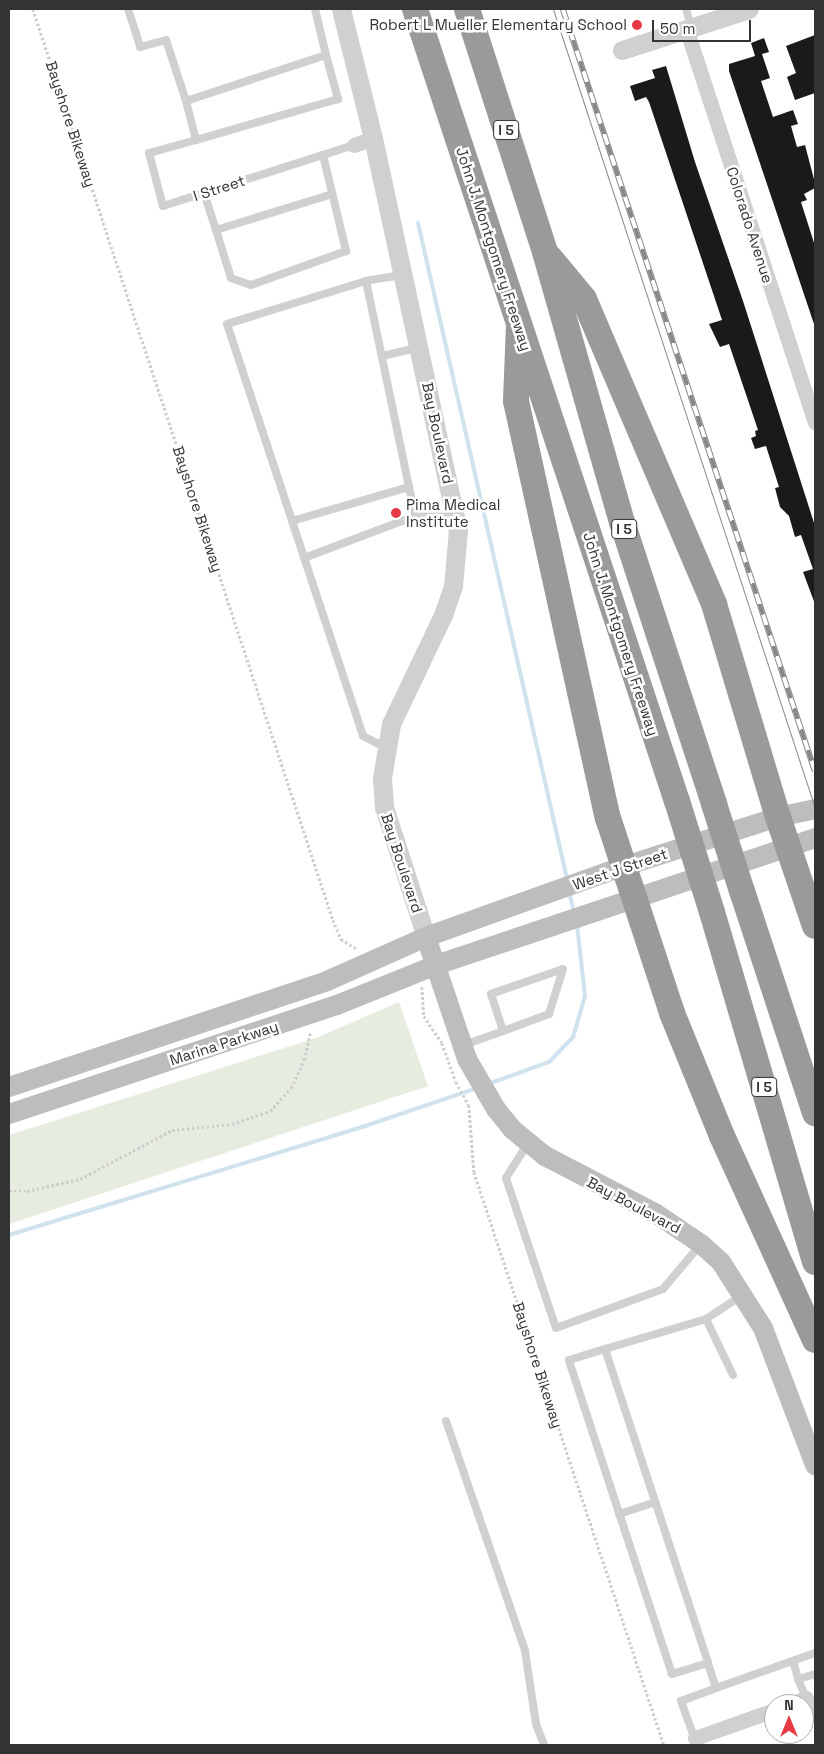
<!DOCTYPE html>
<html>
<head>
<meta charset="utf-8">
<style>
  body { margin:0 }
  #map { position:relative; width:824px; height:1754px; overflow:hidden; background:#fff; font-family:"Space Grotesk",sans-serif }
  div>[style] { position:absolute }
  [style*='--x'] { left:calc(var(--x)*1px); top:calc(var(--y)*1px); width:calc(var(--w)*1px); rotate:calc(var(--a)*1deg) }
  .green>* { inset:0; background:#e6ecdf }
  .stream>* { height:4px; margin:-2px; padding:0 2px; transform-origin:2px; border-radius:2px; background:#cfe2ee }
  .building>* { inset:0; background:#1a1a1a }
  .path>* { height:2.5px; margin-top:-1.25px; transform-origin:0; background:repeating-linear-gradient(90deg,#cdcdcd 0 2.5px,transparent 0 5px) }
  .service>* { height:8px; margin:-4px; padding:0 4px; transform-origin:4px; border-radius:4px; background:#d0d0d0 }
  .minor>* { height:15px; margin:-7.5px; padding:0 7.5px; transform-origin:7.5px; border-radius:7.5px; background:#d0d0d0 }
  .tertiary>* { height:19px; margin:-9.5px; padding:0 9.5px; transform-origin:9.5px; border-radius:9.5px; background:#d0d0d0 }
  .secondary>* { height:20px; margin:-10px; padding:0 10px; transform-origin:10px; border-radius:10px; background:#bdbdbd }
  .motorway>* { height:26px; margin:-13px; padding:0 13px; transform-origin:13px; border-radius:13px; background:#9a9a9a }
  .tram>* { height:1px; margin:-0.5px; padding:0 0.5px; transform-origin:0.5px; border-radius:0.5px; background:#888 }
  .rail>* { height:5.5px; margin-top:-2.75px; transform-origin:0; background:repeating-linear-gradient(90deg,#fff 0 11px,#888 0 22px); box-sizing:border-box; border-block:1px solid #888 }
  .motorway-bridge>* { height:26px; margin:-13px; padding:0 13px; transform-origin:13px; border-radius:13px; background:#9a9a9a }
  .dots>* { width:14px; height:14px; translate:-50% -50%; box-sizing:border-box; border:2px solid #fff; border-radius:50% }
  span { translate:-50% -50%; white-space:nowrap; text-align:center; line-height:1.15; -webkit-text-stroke:5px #fff; paint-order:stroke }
  .shield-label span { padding:1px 4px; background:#fff; border:1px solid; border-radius:4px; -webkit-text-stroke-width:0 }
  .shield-label { font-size:14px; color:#333; font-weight:700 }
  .poi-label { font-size:15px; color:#333 }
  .right { translate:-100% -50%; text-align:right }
  .left { translate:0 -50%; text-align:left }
  .street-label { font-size:15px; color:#333 }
  .frame { position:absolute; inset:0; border:10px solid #333; pointer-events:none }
  .north { position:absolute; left:764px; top:1694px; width:50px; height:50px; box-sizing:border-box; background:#fff; border:1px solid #adadad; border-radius:50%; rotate:0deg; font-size:14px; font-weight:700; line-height:20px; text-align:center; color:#333 }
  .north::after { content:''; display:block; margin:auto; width:18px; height:22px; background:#e63946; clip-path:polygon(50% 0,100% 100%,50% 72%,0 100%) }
  .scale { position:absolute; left:652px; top:20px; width:99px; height:22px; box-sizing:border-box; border:2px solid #333; border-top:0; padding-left:6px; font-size:15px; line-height:18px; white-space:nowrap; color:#333; -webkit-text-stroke:4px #fff; paint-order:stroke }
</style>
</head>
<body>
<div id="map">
  <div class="green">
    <i style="clip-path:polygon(399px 1002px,428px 1086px,9px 1224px,9px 1135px,316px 1038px)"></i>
  </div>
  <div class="stream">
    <i style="--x:418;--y:223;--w:673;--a:77.2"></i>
    <i style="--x:569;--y:891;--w:23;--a:77"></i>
    <i style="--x:488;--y:1084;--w:65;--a:-19.8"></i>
    <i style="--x:549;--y:1062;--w:35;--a:-46"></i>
    <i style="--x:573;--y:1037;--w:43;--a:-73.7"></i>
    <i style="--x:585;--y:996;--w:71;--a:-96.4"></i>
    <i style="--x:9;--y:1235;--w:372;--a:-17"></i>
    <i style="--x:365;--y:1126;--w:118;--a:-18.7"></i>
  </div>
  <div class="building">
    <i style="clip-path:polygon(815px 35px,815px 93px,795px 100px,787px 77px,796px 73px,786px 46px)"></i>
    <i style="clip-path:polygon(764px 38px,769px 52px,762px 54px,770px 78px,761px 81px,773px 117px,793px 110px,798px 124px,791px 126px,797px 147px,805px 145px,815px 183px,815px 188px,804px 194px,807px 200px,801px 202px,815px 246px,815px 327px,729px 71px,729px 64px,755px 56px,751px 43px)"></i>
    <i style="clip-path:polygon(666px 66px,695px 162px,743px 301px,815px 526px,815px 604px,803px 572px,813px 569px,801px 535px,795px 537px,789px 516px,780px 507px,775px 488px,779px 487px,766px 446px,755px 449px,751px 438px,756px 436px,755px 431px,758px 430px,729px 344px,720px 347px,709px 324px,722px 320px,649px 102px,646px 97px,635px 101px,630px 86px,655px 78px,652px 70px)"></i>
  </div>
  <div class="path">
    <i style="--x:33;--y:9;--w:959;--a:71.77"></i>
    <i style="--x:333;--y:920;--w:21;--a:67"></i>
    <i style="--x:341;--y:939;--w:19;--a:32"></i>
    <i style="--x:422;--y:987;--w:29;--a:86"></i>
    <i style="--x:424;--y:1016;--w:32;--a:56"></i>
    <i style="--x:442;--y:1043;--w:41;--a:70.3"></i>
    <i style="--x:456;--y:1082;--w:26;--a:61"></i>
    <i style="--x:469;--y:1105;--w:67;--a:85.7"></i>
    <i style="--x:474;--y:1172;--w:604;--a:71.66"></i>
    <i style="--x:9;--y:1191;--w:18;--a:0"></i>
    <i style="--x:27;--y:1191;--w:54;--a:-12.8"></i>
    <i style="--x:80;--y:1179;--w:104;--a:-28"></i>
    <i style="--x:172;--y:1130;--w:60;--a:-5.7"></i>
    <i style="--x:232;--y:1124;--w:40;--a:-18.9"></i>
    <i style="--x:270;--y:1111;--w:31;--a:-48"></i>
    <i style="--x:291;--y:1088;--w:31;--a:-65"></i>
    <i style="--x:304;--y:1060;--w:28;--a:-77"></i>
  </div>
  <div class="service">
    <i style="--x:128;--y:9;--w:40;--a:72"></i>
    <i style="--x:140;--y:47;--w:27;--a:-15"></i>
    <i style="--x:166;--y:40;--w:64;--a:71.8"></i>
    <i style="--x:315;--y:9;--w:47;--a:76.6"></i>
    <i style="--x:686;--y:9;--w:18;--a:74"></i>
    <i style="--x:196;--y:140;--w:40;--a:-104.4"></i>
    <i style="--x:186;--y:101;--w:147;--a:-18.2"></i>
    <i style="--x:326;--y:55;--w:46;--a:74.7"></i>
    <i style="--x:338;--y:99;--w:148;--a:163.9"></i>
    <i style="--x:196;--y:140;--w:49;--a:164.5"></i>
    <i style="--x:149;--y:153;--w:55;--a:75.2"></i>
    <i style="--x:163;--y:206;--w:201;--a:-17.7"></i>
    <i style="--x:323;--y:155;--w:99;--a:76.5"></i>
    <i style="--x:346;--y:251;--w:101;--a:160.3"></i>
    <i style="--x:251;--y:285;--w:21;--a:-161"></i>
    <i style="--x:231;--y:278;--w:50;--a:-107.4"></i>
    <i style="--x:216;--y:230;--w:121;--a:-17.2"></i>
    <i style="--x:204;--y:193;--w:39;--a:72"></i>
    <i style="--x:402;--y:275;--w:36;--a:171"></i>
    <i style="--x:366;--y:281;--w:240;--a:78.2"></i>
    <i style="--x:415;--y:516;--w:39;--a:1"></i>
    <i style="--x:366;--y:281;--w:145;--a:162.8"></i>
    <i style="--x:227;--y:324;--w:207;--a:71.7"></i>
    <i style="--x:292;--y:521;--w:122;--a:-16.2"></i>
    <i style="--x:382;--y:356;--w:36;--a:-13"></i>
    <i style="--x:292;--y:521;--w:226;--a:71.7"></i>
    <i style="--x:363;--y:736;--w:25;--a:27"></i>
    <i style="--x:304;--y:558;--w:119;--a:-20.7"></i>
    <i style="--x:464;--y:1045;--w:41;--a:-19.7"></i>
    <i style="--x:503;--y:1031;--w:49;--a:-20.3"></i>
    <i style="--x:549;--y:1014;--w:47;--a:-72.7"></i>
    <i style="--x:563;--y:969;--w:76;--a:160.9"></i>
    <i style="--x:491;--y:994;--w:39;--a:72"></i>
    <i style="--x:528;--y:1143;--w:41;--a:122.2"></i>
    <i style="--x:506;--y:1178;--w:158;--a:71.6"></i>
    <i style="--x:556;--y:1328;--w:114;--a:-20"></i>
    <i style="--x:663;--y:1289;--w:57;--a:-49.9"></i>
    <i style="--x:706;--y:1319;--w:62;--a:64.3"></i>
    <i style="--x:605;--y:1349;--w:330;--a:71.8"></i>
    <i style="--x:708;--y:1663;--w:38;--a:163"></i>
    <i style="--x:672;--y:1674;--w:330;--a:-108.2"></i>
    <i style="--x:569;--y:1360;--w:38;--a:-17"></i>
    <i style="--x:605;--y:1349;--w:105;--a:-16.5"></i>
    <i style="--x:706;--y:1319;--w:42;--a:-33.3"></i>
    <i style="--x:446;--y:1421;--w:243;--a:71"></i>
    <i style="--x:525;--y:1651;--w:74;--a:81.4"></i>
    <i style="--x:536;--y:1724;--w:22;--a:69"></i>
    <i style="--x:619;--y:1514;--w:38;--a:-18"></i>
    <i style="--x:793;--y:1661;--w:19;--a:74"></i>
    <i style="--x:798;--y:1679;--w:18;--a:-16"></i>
    <i style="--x:798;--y:1679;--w:21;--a:67"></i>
    <i style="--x:716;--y:1688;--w:105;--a:-19.5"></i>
    <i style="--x:697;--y:1745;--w:47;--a:-110"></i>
    <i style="--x:681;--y:1701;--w:37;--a:-20"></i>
    <i style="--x:716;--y:1688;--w:26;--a:-108"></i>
  </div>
  <div class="minor">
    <i style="--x:686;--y:28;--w:415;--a:71.9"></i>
    <i style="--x:354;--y:145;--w:20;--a:-20"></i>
    <i style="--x:790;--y:1704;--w:17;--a:-21"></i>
    <i style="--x:806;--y:1698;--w:16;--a:72"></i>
    <i style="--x:811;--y:1713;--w:4;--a:-14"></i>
    <i style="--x:695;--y:1738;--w:84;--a:-19.5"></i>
  </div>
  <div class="tertiary">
    <i style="--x:341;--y:9;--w:133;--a:76.1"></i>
    <i style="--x:373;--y:138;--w:401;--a:77.8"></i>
    <i style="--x:458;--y:530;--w:56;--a:95.1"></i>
    <i style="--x:453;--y:586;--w:31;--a:109"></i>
    <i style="--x:443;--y:615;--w:121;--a:115.5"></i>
    <i style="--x:391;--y:724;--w:55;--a:99.5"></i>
    <i style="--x:382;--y:778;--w:29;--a:86"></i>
    <i style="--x:384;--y:807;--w:137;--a:72.1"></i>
    <i style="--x:622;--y:50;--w:133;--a:-17.9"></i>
  </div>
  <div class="secondary">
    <i style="--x:426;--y:937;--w:129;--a:71.4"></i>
    <i style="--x:467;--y:1059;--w:58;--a:59.9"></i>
    <i style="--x:496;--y:1109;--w:26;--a:51"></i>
    <i style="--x:512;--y:1129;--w:43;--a:39.3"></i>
    <i style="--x:545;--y:1156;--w:124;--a:27.4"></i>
    <i style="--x:655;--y:1213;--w:55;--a:34"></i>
    <i style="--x:701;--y:1244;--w:27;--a:42"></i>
    <i style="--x:721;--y:1262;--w:78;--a:57.5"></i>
    <i style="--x:763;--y:1328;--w:147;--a:69.2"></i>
    <i style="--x:9;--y:1087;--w:335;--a:-18.4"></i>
    <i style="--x:327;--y:981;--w:108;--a:-24"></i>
    <i style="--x:426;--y:937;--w:208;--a:-19.7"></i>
    <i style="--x:622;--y:867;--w:164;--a:-17.8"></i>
    <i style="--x:778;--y:817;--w:38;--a:-12"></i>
    <i style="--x:9;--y:1114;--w:346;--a:-18.4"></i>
    <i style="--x:337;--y:1005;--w:107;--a:-22"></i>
    <i style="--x:436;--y:965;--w:400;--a:-18.5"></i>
  </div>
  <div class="motorway">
    <i style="--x:415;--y:9;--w:834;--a:71.7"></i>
    <i style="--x:467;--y:9;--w:255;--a:72.2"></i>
    <i style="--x:545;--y:252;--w:281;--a:74.1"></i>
    <i style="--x:622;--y:522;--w:297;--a:71.9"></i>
    <i style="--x:550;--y:258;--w:53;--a:50.3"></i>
    <i style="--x:584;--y:299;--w:332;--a:66.9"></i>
    <i style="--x:714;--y:604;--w:222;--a:73.3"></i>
    <i style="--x:778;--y:817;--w:115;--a:71.3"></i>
    <i style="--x:519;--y:325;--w:76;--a:92.3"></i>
    <i style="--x:516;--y:401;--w:427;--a:77.6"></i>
    <i style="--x:608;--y:818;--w:205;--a:71.8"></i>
    <i style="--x:672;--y:1013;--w:133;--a:67.9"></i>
    <i style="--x:722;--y:1136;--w:224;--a:65.5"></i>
    <i style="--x:742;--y:891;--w:234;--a:71.8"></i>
    <i style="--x:712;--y:912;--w:365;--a:73.6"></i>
  </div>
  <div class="tram">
    <i style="--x:553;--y:9;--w:841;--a:71.85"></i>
  </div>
  <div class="rail">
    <i style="--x:563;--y:9;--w:803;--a:71.7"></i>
  </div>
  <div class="motorway-bridge">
    <i style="--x:677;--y:801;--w:116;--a:72.5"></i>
    <i style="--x:714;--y:804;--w:91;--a:72.2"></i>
  </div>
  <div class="dots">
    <i style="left:637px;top:25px;background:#e63946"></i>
    <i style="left:396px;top:513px;background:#e63946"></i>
  </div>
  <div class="shield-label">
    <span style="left:506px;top:130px">I 5</span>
    <span style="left:624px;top:529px">I 5</span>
    <span style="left:764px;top:1087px">I 5</span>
  </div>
  <div class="poi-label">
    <span class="right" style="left:627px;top:25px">Robert L Mueller Elementary School</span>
    <span class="left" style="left:406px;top:513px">Pima Medical<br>Institute</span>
  </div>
  <div class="street-label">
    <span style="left:71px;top:124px;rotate:72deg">Bayshore Bikeway</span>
    <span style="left:219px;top:188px;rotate:-18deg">I Street</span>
    <span style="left:750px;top:225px;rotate:72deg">Colorado Avenue</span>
    <span style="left:494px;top:249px;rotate:72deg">John J. Montgomery Freeway</span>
    <span style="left:438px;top:433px;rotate:78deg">Bay Boulevard</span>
    <span style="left:198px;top:509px;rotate:72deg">Bayshore Bikeway</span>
    <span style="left:621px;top:634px;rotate:72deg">John J. Montgomery Freeway</span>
    <span style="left:402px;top:863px;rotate:72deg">Bay Boulevard</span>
    <span style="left:620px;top:869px;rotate:-19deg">West J Street</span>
    <span style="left:224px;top:1043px;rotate:-18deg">Marina Parkway</span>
    <span style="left:634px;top:1205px;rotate:28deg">Bay Boulevard</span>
    <span style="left:538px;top:1365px;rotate:72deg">Bayshore Bikeway</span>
  </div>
  <div class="frame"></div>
  <div class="north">N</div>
  <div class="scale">50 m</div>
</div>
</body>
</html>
